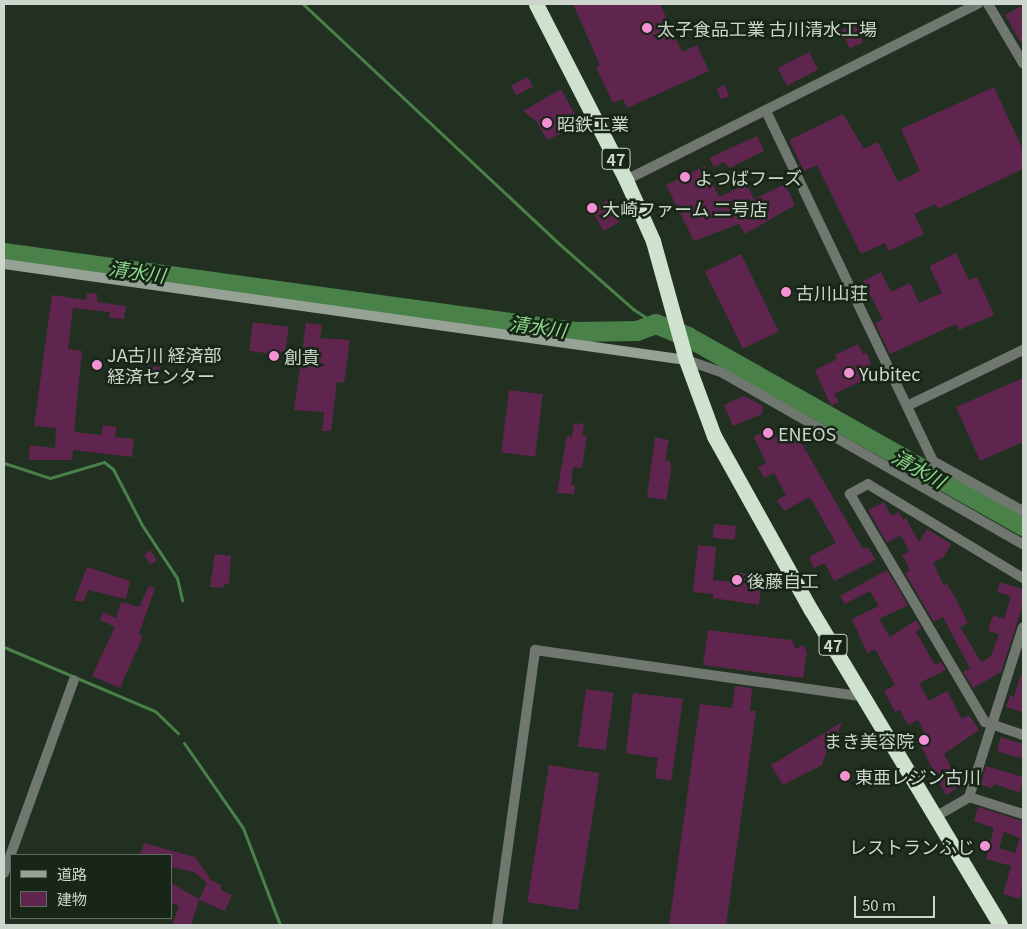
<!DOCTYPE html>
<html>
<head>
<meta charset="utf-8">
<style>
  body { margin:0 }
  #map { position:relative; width:1027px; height:929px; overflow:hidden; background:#213020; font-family:Georgia,"Noto Sans JP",serif }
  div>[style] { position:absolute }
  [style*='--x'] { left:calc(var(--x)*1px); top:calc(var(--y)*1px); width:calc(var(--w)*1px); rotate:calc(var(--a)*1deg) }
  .stream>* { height:3px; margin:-1.5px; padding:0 1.5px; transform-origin:1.5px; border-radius:1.5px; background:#498149 }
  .river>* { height:20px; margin:-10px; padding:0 10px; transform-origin:10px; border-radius:10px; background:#498149 }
  .building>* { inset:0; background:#60254f; transform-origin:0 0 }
  .street>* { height:10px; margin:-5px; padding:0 5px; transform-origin:5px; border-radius:5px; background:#6f776f }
  .secondary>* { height:10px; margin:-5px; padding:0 5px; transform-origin:5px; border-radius:5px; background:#96a295 }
  .highway>* { height:15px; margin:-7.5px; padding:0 7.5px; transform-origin:7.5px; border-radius:7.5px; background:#cee2cd }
  .dots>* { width:14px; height:14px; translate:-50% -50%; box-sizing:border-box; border:2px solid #172617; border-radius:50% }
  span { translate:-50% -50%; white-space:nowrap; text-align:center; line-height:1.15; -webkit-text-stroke:5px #172617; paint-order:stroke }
  .shield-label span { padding:1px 4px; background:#172617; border:1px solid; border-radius:4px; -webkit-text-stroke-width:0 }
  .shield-label { font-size:16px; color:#cdd6cc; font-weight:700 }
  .poi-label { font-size:18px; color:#cdd6cc }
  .left { translate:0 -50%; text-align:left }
  .right { translate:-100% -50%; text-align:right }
  .water-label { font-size:19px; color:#8edb8d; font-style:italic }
  .frame { position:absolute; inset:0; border:5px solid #cdd6cc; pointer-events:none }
  .legend { position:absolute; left:10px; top:854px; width:162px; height:65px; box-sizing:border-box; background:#172617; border:1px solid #606c5f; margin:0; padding:6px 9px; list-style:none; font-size:15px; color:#cdd6cc }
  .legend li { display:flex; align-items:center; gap:10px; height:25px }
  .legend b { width:25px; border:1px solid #606c5f }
  .scale { position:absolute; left:854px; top:896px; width:81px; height:22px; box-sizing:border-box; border:2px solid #cdd6cc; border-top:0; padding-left:6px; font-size:15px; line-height:18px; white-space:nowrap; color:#cdd6cc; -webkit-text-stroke:4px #172617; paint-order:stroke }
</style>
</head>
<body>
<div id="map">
  <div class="stream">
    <i style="--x:303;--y:4;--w:347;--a:43.1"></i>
    <i style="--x:556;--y:241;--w:103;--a:41.4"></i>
    <i style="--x:633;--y:309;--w:27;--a:33"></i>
    <i style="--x:4;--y:463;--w:48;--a:18.1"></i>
    <i style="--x:50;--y:478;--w:56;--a:-16.5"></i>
    <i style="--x:104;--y:462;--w:11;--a:38"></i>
    <i style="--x:113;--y:469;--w:63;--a:62.6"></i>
    <i style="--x:142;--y:525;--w:64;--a:56.6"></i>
    <i style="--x:177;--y:578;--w:23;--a:77"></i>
    <i style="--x:4;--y:647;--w:164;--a:23"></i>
    <i style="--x:155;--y:711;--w:32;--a:44"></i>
    <i style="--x:184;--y:743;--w:103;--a:55.2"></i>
    <i style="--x:243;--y:828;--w:104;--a:69.1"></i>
  </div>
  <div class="river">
    <i style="--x:4;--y:253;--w:577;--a:7.86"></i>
    <i style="--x:576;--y:332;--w:61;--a:-0.9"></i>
    <i style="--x:637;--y:331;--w:20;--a:-20"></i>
    <i style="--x:656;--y:324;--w:35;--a:22"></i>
    <i style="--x:688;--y:337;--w:385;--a:29.4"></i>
  </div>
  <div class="building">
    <i style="clip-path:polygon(573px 4px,660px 4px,682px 52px,697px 45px,709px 71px,627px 108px,623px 99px,613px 103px,596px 67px,600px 65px)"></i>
    <i style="clip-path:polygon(1023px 5px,1023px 46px,1005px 15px)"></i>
    <i style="left:855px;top:24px;width:20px;height:15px;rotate:66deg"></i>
    <i style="left:809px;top:52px;width:20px;height:35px;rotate:63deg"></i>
    <i style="left:528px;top:77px;width:11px;height:19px;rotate:63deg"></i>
    <i style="left:725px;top:85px;width:12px;height:9px;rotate:70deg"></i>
    <i style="clip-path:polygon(994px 87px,1023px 150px,1023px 169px,938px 209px,935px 204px,914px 214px,924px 234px,889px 251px,885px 243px,861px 254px,817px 165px,804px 171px,789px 140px,843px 114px,864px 149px,878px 142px,898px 182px,920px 171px,901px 129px)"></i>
    <i style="clip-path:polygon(561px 89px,580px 124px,547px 140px,537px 122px,523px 111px)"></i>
    <i style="clip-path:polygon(757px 136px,764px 151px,730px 168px,724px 162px,714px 167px,709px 158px)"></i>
    <i style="clip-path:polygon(705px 166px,719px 197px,747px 184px,754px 199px,785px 184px,795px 205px,745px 234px,739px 224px,694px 241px,666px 185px)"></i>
    <i style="left:608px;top:200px;width:25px;height:19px;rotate:61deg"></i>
    <i style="clip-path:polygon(956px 253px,969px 280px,977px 277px,994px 315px,959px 330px,956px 324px,890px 354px,875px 323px,883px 320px,863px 281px,881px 272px,891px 292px,910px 283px,919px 303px,942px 293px,929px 266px)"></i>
    <i style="left:741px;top:254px;width:86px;height:40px;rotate:64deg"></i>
    <i style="clip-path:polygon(87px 293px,97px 294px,97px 302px,126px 306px,124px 319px,109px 318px,110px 312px,73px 308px,68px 349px,82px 351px,74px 432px,101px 435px,103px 425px,117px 427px,115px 437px,134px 439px,132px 457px,73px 450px,72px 460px,29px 460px,30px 445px,55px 448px,56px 428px,34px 426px,52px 295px,86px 300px)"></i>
    <i style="left:253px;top:322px;width:36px;height:29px;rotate:8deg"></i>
    <i style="clip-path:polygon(306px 323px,322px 325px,320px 338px,350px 340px,344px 383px,337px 382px,331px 431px,322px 431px,324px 412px,294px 410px)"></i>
    <i style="clip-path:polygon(858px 344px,863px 354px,867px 353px,872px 368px,859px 374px,862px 381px,834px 394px,839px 402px,831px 406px,815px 370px,837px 359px,835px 355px)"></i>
    <i style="left:147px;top:366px;width:13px;height:15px;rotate:4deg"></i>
    <i style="clip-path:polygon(1023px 378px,1023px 442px,980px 461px,956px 407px)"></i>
    <i style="left:509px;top:390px;width:34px;height:63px;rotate:7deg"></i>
    <i style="clip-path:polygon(744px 396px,763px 406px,762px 414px,733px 426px,724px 405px)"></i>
    <i style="clip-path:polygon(574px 423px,584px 424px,582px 436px,587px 435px,582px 468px,573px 467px,571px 485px,575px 486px,574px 494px,557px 493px,567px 436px,572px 437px)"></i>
    <i style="clip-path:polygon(792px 427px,863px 549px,868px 547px,875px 560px,834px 581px,825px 563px,814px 568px,809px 557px,836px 543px,810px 497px,784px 511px,777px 500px,786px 495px,774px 473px,764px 478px,758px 467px,766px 463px,754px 437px,763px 432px,768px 441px)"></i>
    <i style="clip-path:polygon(655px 437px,669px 440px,665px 461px,670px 461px,671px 472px,666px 500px,647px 497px)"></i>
    <i style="clip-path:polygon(884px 502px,891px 516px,899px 512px,903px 520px,906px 518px,919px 542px,927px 529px,951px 544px,944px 557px,933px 563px,944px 585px,947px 584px,957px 601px,968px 623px,960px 627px,981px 662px,991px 656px,999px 634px,988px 631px,993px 615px,1004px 619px,1011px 596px,997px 592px,1000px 582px,1023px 589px,1022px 608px,1001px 672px,973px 688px,963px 672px,970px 668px,943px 617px,934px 622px,905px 573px,910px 570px,902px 555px,909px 551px,901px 535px,887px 543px,868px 510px)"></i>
    <i style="left:714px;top:524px;width:22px;height:14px;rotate:5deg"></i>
    <i style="clip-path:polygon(698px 545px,716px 547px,713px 580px,732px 582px,733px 572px,762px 576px,759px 605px,713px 598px,713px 594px,693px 592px)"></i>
    <i style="clip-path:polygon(150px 550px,157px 560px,150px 565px,144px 555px)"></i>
    <i style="clip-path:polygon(215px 554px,231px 556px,229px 585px,224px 584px,223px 588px,210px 587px)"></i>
    <i style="clip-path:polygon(87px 567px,130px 581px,126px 599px,88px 590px,84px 601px,74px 601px)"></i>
    <i style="clip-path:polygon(887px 570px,908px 605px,879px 619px,890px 637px,916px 620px,921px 628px,916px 632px,935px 665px,941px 662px,946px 670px,919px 683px,929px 701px,947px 691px,962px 719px,969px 715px,979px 730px,944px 754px,957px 778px,963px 775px,967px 782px,946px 795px,921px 746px,929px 741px,918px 720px,908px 725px,900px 710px,895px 712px,884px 691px,895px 685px,875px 649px,867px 653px,852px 619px,879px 606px,870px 591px,845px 604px,840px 596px)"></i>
    <i style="clip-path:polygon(149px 586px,155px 588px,139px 634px,143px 636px,120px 688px,92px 676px,115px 627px,100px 620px,103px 612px,116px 618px,121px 602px,139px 607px)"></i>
    <i style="clip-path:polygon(708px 630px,792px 640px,796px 649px,803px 645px,807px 652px,803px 678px,703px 665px)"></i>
    <i style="clip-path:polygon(1021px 674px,1023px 674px,1023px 712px,1006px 707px,1010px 695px,1014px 697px)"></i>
    <i style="clip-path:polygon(735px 686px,752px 688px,750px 711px,756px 711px,726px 925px,669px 925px,700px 704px,732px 708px)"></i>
    <i style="left:586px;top:689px;width:28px;height:58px;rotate:8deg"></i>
    <i style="clip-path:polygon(633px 693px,683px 699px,671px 781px,655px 778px,658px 758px,626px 753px)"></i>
    <i style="clip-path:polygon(842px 722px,835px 740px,831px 738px,822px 765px,783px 785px,771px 765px)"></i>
    <i style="clip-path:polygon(1001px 737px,1023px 744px,1023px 759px,997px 751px)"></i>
    <i style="left:549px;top:765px;width:51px;height:139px;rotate:9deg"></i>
    <i style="clip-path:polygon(986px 766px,1023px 777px,1020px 793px,995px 784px,991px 788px,981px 785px)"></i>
    <i style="clip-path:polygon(evenodd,978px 807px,1023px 821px,1023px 888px,1020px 899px,1003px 894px,1011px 866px,986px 859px,994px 828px,974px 821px,978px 807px,1004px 832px,1020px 838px,1015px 853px,999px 848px,1004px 832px)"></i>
    <i style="clip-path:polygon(144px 843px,195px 857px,211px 880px,221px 885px,221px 890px,232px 895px,225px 911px,199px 900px,191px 925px,172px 925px,179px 906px,171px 903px,171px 883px,199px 899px,207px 883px,194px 872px,171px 867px,171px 855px,140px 855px)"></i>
  </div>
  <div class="street">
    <i style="--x:988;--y:4;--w:69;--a:59.3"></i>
    <i style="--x:766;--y:111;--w:388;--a:64.5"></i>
    <i style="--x:933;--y:461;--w:103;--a:29.1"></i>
    <i style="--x:626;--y:180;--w:394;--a:-26.6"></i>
    <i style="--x:686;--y:360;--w:37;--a:19"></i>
    <i style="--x:721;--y:372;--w:348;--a:29.7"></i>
    <i style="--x:907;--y:406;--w:129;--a:-25.8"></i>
    <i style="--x:1023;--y:578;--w:181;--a:-148.8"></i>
    <i style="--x:868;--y:484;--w:21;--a:151"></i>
    <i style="--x:850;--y:494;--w:265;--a:59.4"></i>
    <i style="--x:985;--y:722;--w:40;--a:18.9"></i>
    <i style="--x:969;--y:797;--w:57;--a:17.5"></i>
    <i style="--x:935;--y:817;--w:39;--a:-30"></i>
    <i style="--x:969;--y:797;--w:178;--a:-72.4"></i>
    <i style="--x:4;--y:873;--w:205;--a:-70.1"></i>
    <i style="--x:497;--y:925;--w:278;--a:-82.1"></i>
    <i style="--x:535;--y:650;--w:333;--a:8.1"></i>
  </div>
  <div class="secondary">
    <i style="--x:4;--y:264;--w:689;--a:8.01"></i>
  </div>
  <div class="highway">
    <i style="--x:536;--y:4;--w:198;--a:62.9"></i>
    <i style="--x:626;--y:180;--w:67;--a:66.1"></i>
    <i style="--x:653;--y:241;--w:123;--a:74.5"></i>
    <i style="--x:686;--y:360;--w:81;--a:69.8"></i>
    <i style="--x:714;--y:436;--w:199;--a:60.9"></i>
    <i style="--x:811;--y:610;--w:367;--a:59"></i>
  </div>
  <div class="dots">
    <i style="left:647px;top:28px;background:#f491d4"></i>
    <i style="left:547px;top:123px;background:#f491d4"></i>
    <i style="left:685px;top:177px;background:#f491d4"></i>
    <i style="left:592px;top:208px;background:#f491d4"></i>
    <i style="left:786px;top:292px;background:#f491d4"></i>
    <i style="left:274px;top:356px;background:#f491d4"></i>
    <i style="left:97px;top:365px;background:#f491d4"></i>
    <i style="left:849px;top:373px;background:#f491d4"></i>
    <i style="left:768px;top:433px;background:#f491d4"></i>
    <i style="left:737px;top:580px;background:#f491d4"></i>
    <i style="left:924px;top:740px;background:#f491d4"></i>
    <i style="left:845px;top:776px;background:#f491d4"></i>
    <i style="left:985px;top:846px;background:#f491d4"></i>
  </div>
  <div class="shield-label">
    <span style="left:616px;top:159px">47</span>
    <span style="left:833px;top:645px">47</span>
  </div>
  <div class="poi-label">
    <span class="left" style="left:657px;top:28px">太子食品工業 古川清水工場</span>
    <span class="left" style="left:557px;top:123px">昭鉄工業</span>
    <span class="left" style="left:695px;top:177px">よつばフーズ</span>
    <span class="left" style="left:602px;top:208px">大崎ファーム 二号店</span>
    <span class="left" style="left:796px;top:292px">古川山荘</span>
    <span class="left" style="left:107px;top:365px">JA古川 経済部<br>経済センター</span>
    <span class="left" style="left:284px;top:356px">創貴</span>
    <span class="left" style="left:859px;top:373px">Yubitec</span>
    <span class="left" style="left:778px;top:433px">ENEOS</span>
    <span class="left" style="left:747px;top:580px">後藤自工</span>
    <span class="right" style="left:914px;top:740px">まき美容院</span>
    <span class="left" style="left:855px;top:776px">東亜レジン古川</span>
    <span class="right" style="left:975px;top:846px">レストランふじ</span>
  </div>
  <div class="water-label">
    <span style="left:137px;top:271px;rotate:8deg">清水川</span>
    <span style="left:538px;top:326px;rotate:8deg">清水川</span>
    <span style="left:919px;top:468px;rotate:29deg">清水川</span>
  </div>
  <div class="frame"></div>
  <ul class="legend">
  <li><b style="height:6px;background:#96a295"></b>道路</li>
  <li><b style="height:14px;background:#60254f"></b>建物</li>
  </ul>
  <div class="scale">50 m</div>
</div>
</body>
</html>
